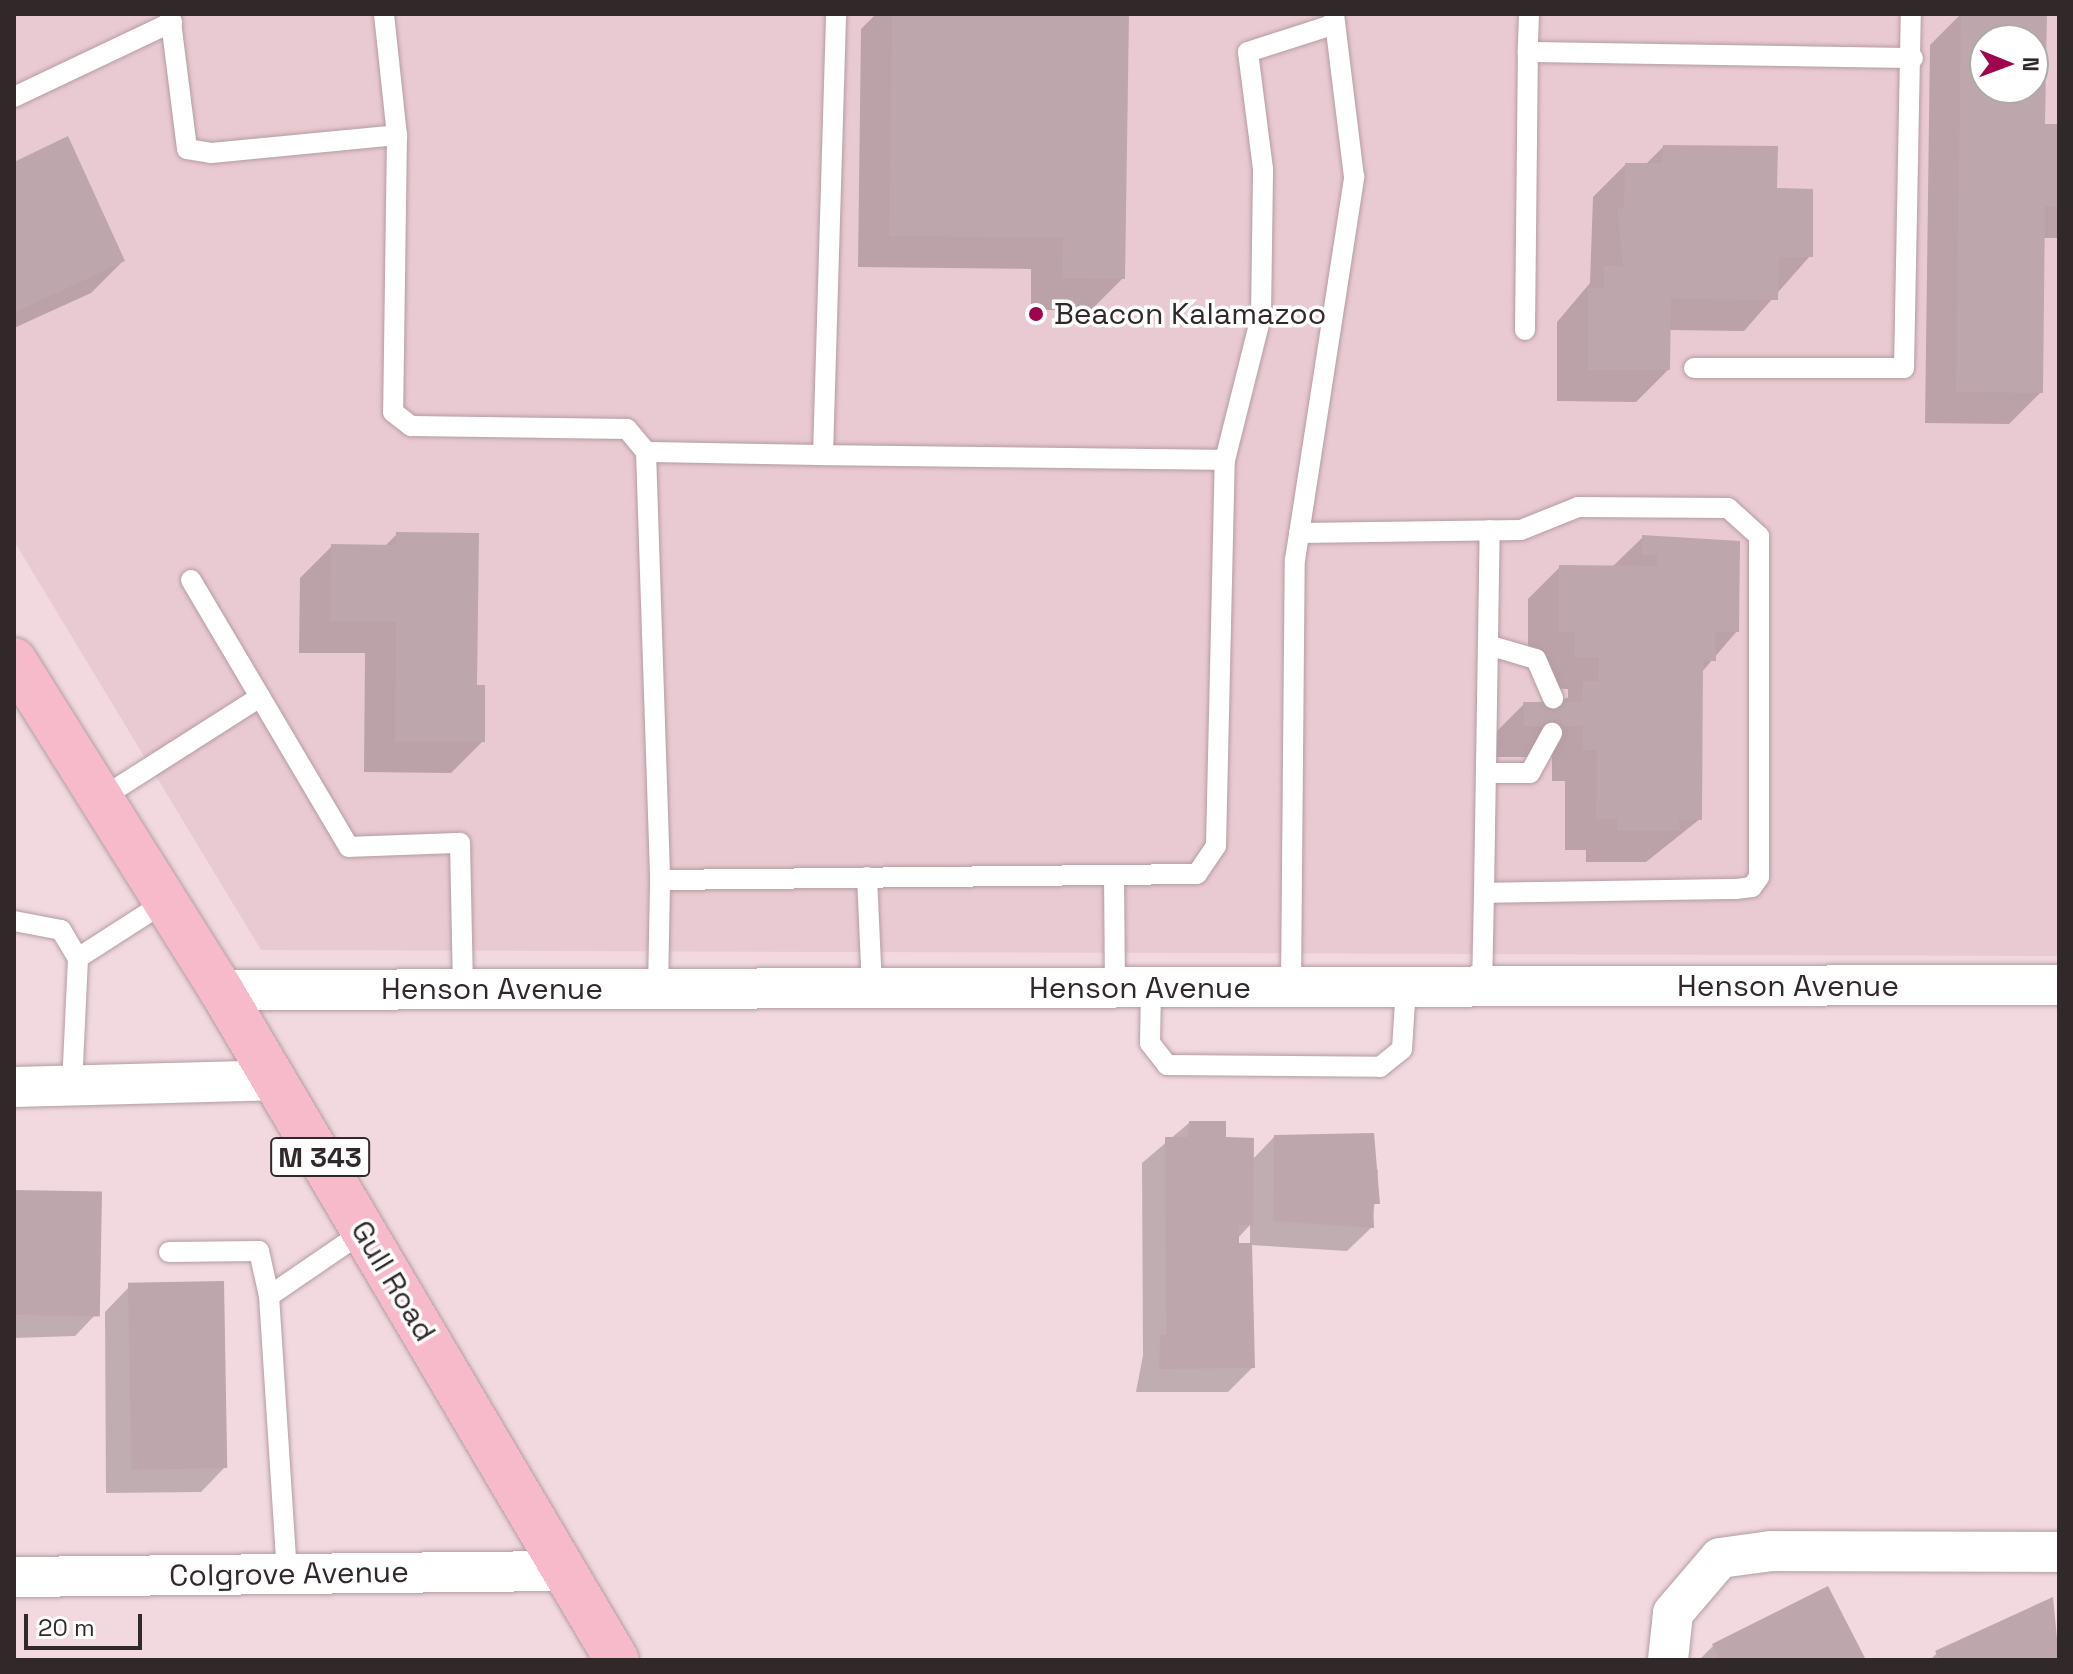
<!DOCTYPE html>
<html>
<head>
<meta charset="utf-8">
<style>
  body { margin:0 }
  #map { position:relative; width:2073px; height:1674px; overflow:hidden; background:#f1d9df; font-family:"Space Grotesk",sans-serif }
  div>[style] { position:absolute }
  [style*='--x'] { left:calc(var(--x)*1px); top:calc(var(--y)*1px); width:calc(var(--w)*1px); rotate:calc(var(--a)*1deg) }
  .built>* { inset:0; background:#eacad2 }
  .shadow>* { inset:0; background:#0003 }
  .building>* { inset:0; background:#bda7ac; transform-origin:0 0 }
  .roads { filter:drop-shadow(0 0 2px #b39da2) drop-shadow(0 0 2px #b39da2) }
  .service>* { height:20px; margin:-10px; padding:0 10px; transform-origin:10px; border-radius:10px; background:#fff }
  .minor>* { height:40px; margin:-20px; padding:0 20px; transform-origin:20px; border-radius:20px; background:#fff }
  .primary>* { height:44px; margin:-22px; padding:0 22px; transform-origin:22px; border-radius:22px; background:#f7bacb }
  .dots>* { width:22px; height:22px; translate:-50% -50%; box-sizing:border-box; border:4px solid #fff; border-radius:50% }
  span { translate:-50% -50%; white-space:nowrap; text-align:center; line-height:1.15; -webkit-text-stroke:7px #fff; paint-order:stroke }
  .shield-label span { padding:2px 6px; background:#fff; border:2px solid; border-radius:6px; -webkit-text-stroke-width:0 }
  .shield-label { font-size:28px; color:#31282a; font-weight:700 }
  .poi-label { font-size:30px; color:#31282a }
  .left { translate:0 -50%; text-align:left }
  .street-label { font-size:30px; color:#31282a }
  .frame { position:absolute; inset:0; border:16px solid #31282a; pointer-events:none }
  .north { position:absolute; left:1969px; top:24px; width:80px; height:80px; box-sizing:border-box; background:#fff; border:2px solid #ada9aa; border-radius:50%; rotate:91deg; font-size:22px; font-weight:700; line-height:32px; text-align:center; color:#31282a }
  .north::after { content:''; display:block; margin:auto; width:28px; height:36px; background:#9e054e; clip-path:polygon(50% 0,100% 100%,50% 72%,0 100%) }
  .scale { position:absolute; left:24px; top:1614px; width:118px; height:36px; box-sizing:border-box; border:4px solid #31282a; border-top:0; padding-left:10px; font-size:24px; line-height:28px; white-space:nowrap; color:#31282a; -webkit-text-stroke:6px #fff; paint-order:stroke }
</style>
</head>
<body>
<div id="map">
  <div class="built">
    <i style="clip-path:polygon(evenodd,14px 14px,2059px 14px,2059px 956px,261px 950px,14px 541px,14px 14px,1985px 40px,2033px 40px,2033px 88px,1985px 88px,1985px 40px)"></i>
  </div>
  <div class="shadow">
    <i style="clip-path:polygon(876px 14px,1127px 14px,1123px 278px,1091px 310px,1031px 310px,1031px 269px,858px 267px,861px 29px)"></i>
    <i style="clip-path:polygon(evenodd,1961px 14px,2045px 15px,2043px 126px,2059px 126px,2059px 238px,2043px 238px,2041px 392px,2009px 424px,1925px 423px,1930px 45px,1961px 14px,1985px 40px,2033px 40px,2033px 88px,1985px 88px,1985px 40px)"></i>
    <i style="clip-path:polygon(1663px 147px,1775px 190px,1810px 256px,1744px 331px,1669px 330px,1668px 370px,1636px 402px,1557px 401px,1557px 322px,1590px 283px,1593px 197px,1625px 165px,1645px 165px)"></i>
    <i style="clip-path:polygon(14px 164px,123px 261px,91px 293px,14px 328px)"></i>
    <i style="clip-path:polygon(397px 534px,475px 687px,483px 741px,451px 773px,364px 772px,365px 653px,299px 653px,300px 578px,332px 546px,384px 547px)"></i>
    <i style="clip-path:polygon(1643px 537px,1737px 631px,1701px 673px,1700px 819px,1646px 862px,1586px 862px,1586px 850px,1565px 850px,1565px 781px,1552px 781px,1552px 757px,1492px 757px,1492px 736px,1524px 704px,1568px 698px,1568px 689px,1543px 688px,1528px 663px,1528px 599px,1560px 567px,1611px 568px)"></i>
    <i style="clip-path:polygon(evenodd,1189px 1123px,1252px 1160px,1275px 1136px,1378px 1170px,1372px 1227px,1347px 1251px,1250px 1245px,1253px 1367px,1228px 1392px,1136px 1392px,1143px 1355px,1142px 1163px,1189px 1123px,1250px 1225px,1250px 1245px,1237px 1245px,1237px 1239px,1250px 1225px)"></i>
    <i style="clip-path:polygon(14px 1192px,99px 1311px,75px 1336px,14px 1338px)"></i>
    <i style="clip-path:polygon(129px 1287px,225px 1467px,201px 1492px,106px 1493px,105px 1312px)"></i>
    <i style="clip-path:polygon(2052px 1599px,2059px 1660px,1930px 1660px,1937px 1653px)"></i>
    <i style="clip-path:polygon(1714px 1645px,1864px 1660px,1699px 1660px)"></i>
  </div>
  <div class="building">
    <i style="clip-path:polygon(892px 14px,1129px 14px,1125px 279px,1062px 278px,1063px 238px,889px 236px)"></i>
    <i style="clip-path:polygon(evenodd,1961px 14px,2047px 14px,2045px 124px,2059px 124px,2059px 207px,2045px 206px,2043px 393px,1956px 392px,1961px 14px,1985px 40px,2033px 40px,2033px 88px,1985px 88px,1985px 40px)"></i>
    <i style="clip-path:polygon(68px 136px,125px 261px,14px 313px,14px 162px)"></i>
    <i style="clip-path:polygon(1663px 145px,1778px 146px,1777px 188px,1813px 189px,1813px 257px,1779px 257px,1778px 300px,1671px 299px,1670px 370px,1588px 370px,1588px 288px,1604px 288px,1604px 266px,1623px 266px,1617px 208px,1624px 208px,1625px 163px,1662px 163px)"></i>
    <i style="clip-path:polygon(396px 532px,479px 533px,477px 685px,485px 685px,485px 742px,395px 741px,396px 622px,330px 621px,331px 544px,396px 545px)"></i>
    <i style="clip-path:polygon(1642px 535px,1740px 541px,1739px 632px,1715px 632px,1716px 661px,1703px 661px,1702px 820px,1679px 820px,1680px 831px,1617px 831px,1617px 819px,1596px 819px,1597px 750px,1583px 750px,1583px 726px,1524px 726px,1523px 702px,1582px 702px,1583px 681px,1598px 681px,1599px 657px,1574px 657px,1575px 632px,1559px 632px,1559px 565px,1657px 566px,1657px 555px,1642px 555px)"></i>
    <i style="clip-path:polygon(1189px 1121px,1226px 1121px,1226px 1137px,1254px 1138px,1253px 1225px,1239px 1225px,1239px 1243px,1252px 1243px,1255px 1368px,1159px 1369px,1160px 1335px,1166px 1335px,1165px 1137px,1188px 1137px)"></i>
    <i style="clip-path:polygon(1374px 1133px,1380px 1204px,1373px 1204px,1374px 1228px,1273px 1221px,1274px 1135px)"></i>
    <i style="left:14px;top:1190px;width:88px;height:125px;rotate:1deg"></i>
    <i style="left:224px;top:1281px;width:187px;height:96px;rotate:89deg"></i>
    <i style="clip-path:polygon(1828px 1586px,1866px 1660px,1720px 1660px,1712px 1644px)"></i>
    <i style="clip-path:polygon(2053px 1597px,2059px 1660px,1940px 1660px,1935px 1651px)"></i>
  </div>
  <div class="roads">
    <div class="service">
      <i style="--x:170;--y:14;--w:136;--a:82.8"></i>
      <i style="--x:187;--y:149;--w:24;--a:9"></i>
      <i style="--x:211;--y:153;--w:187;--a:-5.5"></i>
      <i style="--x:397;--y:135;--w:277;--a:90.8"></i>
      <i style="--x:393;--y:412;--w:23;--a:38"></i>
      <i style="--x:411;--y:426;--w:216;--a:0.8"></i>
      <i style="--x:627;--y:429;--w:30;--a:50"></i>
      <i style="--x:646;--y:452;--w:428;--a:88.1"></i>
      <i style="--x:660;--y:880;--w:537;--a:-0.64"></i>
      <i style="--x:1197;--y:874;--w:34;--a:-56"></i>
      <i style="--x:1216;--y:846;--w:386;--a:-88.7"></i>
      <i style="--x:1225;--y:460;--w:402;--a:-179.3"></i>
      <i style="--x:823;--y:455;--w:441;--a:-88.3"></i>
      <i style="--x:384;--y:14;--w:122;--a:83.9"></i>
      <i style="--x:1529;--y:14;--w:38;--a:92"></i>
      <i style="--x:1528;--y:52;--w:385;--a:0.9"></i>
      <i style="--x:14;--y:97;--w:175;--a:-25.4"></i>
      <i style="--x:1525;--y:330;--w:278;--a:-89.4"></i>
      <i style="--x:1694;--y:368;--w:210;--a:0"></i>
      <i style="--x:1904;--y:368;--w:354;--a:-88.9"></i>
      <i style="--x:646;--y:452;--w:177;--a:1"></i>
      <i style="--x:1225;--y:460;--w:147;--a:-75.9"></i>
      <i style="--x:1261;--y:317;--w:148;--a:-89.2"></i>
      <i style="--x:1263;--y:169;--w:118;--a:-97.3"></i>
      <i style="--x:1248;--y:52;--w:91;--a:-17.8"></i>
      <i style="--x:1299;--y:533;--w:222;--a:-0.8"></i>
      <i style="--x:1521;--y:530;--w:61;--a:-22"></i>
      <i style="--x:1578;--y:507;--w:150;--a:0.4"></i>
      <i style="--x:1728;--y:508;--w:42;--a:42.1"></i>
      <i style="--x:1759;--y:536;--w:341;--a:90"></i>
      <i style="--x:1759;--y:877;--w:12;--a:125"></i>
      <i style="--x:1752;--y:887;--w:17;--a:173"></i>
      <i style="--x:1735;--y:889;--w:251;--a:179.1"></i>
      <i style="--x:1484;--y:893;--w:94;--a:91.2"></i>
      <i style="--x:191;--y:580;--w:310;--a:59.4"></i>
      <i style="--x:349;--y:847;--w:111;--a:-2.1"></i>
      <i style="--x:460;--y:843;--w:146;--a:88.8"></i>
      <i style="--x:1488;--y:645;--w:50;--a:16.3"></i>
      <i style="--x:1536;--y:659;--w:43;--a:66.4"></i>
      <i style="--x:1486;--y:773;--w:44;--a:0"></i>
      <i style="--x:1530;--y:773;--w:46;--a:-61.2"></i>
      <i style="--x:100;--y:799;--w:190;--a:-32.5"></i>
      <i style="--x:1114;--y:875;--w:113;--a:89.5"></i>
      <i style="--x:867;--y:877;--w:111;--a:87.4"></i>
      <i style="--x:1484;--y:893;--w:363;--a:-89.1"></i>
      <i style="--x:14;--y:921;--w:48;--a:10.8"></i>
      <i style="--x:61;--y:930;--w:33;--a:59"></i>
      <i style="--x:1151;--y:987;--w:56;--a:91"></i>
      <i style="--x:1150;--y:1043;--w:28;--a:52"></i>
      <i style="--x:1167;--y:1065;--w:213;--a:0.5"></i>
      <i style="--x:1380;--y:1067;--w:28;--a:-39"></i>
      <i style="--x:1402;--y:1049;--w:62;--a:-86.3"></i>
      <i style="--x:1291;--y:987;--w:427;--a:-89.5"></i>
      <i style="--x:1295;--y:560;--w:388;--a:-81.2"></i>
      <i style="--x:1354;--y:177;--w:164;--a:-97"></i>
      <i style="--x:658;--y:989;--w:109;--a:-88.9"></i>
      <i style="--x:72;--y:1086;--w:128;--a:-87.3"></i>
      <i style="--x:78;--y:958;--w:103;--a:-32.8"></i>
      <i style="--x:169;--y:1252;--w:90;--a:-0.6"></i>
      <i style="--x:259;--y:1251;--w:46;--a:77.5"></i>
      <i style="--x:287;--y:1574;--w:279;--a:-93.7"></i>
      <i style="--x:269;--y:1296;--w:115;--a:-34.4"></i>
    </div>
    <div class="minor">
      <i style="--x:221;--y:990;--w:1838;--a:-0.16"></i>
      <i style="--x:14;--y:1087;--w:261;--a:-1.5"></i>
      <i style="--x:14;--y:1577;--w:550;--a:-0.63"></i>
      <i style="--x:1668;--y:1660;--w:47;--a:-83.9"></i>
      <i style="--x:1673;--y:1613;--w:72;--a:-49.5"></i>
      <i style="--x:1720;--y:1558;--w:51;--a:-7.8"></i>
      <i style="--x:1771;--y:1551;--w:288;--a:0.2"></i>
    </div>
    <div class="primary">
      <i style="--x:14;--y:660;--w:390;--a:57.9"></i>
      <i style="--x:221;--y:990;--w:778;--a:59.42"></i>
    </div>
  </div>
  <div class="dots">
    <i style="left:1036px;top:314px;background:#9e054e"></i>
  </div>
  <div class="shield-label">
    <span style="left:320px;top:1157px">M 343</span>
  </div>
  <div class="poi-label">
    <span class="left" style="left:1054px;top:314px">Beacon Kalamazoo</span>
  </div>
  <div class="street-label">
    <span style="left:1788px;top:986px">Henson Avenue</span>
    <span style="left:1140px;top:988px">Henson Avenue</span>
    <span style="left:492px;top:989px">Henson Avenue</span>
    <span style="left:393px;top:1281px;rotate:59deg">Gull Road</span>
    <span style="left:289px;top:1574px;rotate:-1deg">Colgrove Avenue</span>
  </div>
  <div class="frame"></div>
  <div class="north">N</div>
  <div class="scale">20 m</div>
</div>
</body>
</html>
